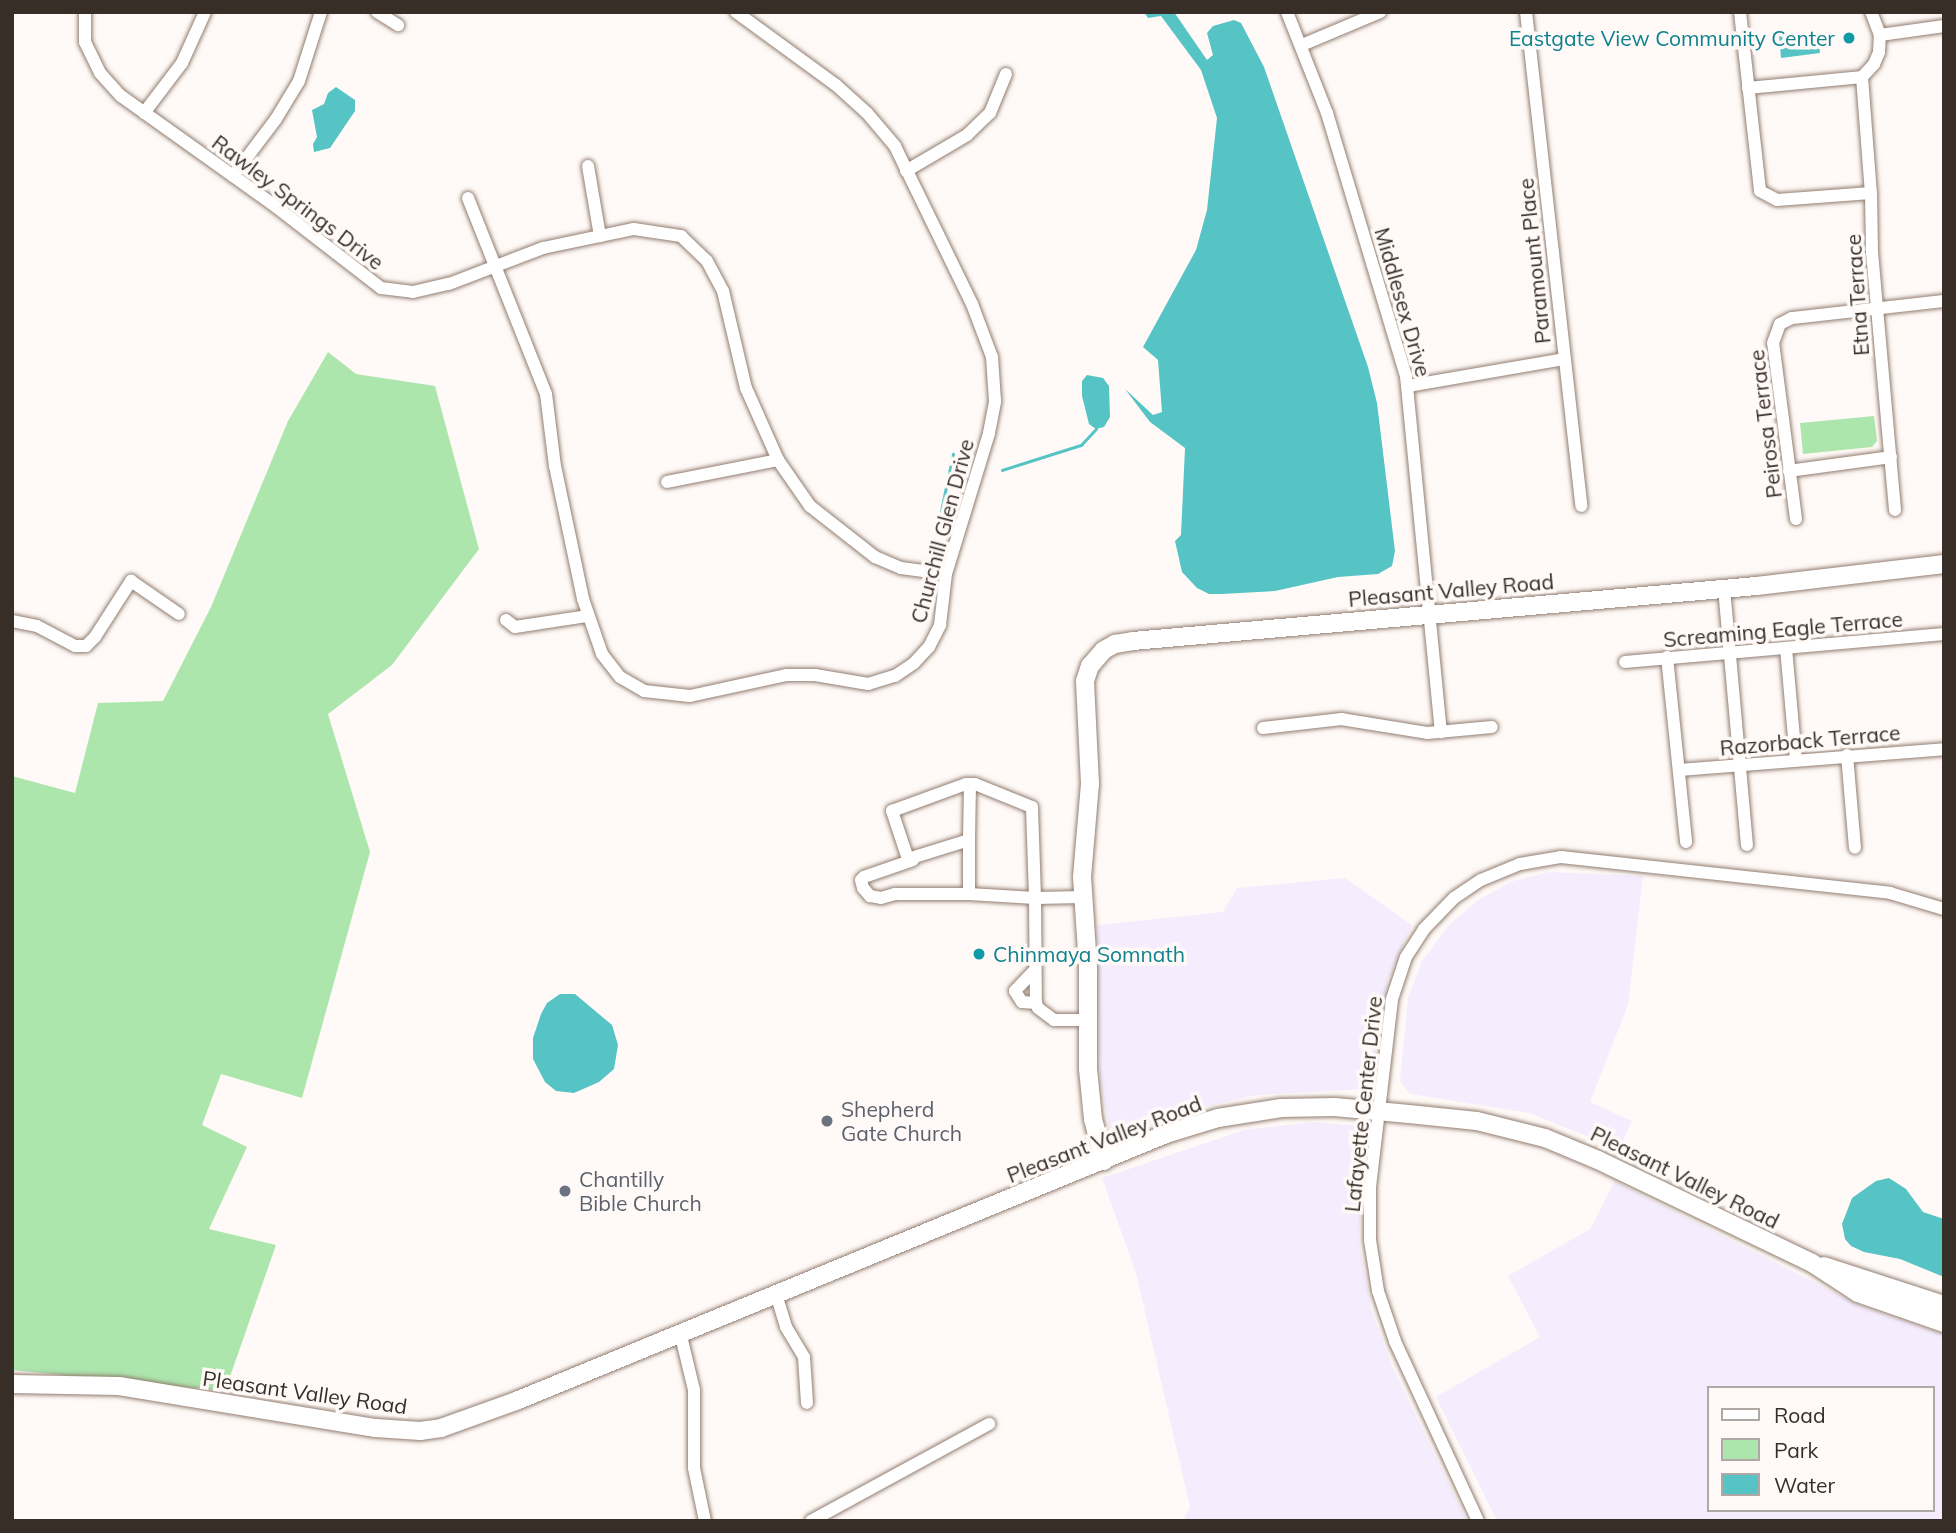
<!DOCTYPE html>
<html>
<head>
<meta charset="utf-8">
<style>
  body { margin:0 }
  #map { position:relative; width:1956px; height:1533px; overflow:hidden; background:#fffaf7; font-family:Mulish,sans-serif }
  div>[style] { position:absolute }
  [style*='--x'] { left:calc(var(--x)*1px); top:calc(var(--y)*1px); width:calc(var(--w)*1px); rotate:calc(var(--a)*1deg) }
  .industrial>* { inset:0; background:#f5edfe }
  .green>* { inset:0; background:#ace6ad }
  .water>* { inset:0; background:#56c3c4 }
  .stream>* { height:2.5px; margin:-1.25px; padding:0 1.25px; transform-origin:1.25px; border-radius:1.25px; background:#56c3c4 }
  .roads { filter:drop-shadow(0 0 2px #927d70) drop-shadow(0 0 2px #927d70) }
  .street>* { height:12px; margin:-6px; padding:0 6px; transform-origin:6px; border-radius:6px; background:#fff }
  .secondary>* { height:18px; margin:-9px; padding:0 9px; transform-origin:9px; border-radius:9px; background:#fff }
  .dots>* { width:19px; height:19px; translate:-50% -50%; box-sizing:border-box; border:4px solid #fffaf7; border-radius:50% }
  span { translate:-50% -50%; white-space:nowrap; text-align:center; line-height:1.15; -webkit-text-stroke:7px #fffaf7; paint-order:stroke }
  .culture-label { font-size:21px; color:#0d838f }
  .right { translate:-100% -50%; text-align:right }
  .left { translate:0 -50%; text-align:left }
  .street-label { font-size:21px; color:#372e28 }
  .worship-label { font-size:21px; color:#5b616d }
  .frame { position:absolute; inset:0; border:14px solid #372e28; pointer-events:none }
  .legend { position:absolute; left:1707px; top:1386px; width:228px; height:126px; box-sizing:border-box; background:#fffaf7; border:2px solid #afa8a4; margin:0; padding:9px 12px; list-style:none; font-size:21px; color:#372e28 }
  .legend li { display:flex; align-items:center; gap:14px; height:35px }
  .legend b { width:35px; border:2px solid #afa8a4 }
</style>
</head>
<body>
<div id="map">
  <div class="industrial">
    <i style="clip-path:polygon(1549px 872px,1643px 876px,1628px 1005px,1590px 1102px,1632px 1121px,1619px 1149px,1529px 1113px,1410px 1094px,1400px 1081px,1408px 998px,1422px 961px,1448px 926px,1478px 900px,1513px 881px)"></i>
    <i style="clip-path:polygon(1345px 878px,1412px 925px,1388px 978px,1377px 1030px,1375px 1078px,1368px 1089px,1256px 1095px,1192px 1110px,1125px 1134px,1109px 1127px,1100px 1080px,1098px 925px,1223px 912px,1237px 888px)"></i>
    <i style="clip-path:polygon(1314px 1122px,1361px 1126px,1364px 1135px,1359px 1241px,1371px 1309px,1392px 1366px,1467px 1521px,1183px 1521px,1190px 1507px,1136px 1273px,1102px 1178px,1244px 1130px)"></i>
    <i style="clip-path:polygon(evenodd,1615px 1181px,1861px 1306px,1944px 1334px,1944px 1521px,1497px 1521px,1436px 1397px,1540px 1337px,1508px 1276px,1590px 1229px,1615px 1181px,1709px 1388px,1933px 1388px,1933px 1510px,1709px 1510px,1709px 1388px)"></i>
  </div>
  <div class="green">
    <i style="clip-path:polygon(328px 352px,356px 374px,435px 386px,479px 549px,392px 665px,328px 714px,370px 852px,302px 1098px,221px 1074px,202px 1125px,247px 1147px,209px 1229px,276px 1245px,225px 1391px,12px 1370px,12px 776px,75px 793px,98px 703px,163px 701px,211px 607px,288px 421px)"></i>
    <i style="clip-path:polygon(1874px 416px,1877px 441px,1872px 447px,1803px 454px,1800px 423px)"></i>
  </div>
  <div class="water">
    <i style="clip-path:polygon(1144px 12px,1174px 12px,1207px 60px,1213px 55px,1207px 33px,1213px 26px,1234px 20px,1241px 23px,1264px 67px,1368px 367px,1377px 403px,1395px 551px,1392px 566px,1378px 574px,1338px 577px,1275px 591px,1222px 594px,1209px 594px,1197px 588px,1182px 572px,1175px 541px,1181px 535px,1185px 448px,1150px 422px,1125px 389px,1153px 415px,1162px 412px,1158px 360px,1143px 347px,1196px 250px,1207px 210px,1217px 118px,1201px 70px,1161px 16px,1148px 18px)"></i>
    <i style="clip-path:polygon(1806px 32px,1819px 43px,1820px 53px,1781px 58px,1779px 35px)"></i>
    <i style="clip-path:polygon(336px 87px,355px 100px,355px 111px,330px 148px,314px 152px,313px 144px,317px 137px,312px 110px,324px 104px,328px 93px)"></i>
    <i style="clip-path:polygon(1087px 375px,1103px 378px,1109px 386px,1110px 417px,1104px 427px,1096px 429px,1089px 424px,1082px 396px,1082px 381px)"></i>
    <i style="clip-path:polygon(560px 994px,575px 994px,612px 1025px,618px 1045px,614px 1069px,599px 1082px,574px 1093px,556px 1091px,545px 1082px,533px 1059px,533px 1038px,541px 1014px,547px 1003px)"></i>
    <i style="clip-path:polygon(1889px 1178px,1906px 1189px,1923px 1212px,1944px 1219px,1944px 1277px,1900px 1259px,1864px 1252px,1851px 1246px,1845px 1239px,1842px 1224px,1852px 1198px,1876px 1181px)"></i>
  </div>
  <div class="stream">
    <i style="--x:1002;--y:470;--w:83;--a:-17.6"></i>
    <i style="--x:1081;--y:445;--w:22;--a:-47"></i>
    <i style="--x:941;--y:511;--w:58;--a:-78.1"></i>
  </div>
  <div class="roads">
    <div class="street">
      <i style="--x:85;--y:12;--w:30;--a:90"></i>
      <i style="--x:85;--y:42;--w:34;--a:64"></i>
      <i style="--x:100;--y:73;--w:31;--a:48"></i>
      <i style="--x:121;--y:96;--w:189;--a:35.5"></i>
      <i style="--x:275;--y:206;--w:134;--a:37.7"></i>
      <i style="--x:381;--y:288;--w:32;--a:7"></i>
      <i style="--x:413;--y:292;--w:37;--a:-13"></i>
      <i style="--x:449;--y:284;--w:101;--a:-21"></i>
      <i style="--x:543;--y:248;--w:93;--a:-11.8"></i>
      <i style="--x:634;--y:229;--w:48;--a:8.5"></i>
      <i style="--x:681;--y:236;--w:36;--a:44"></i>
      <i style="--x:707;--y:261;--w:34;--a:62"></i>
      <i style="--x:723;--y:291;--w:100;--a:76.7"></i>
      <i style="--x:746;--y:388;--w:79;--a:66"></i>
      <i style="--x:778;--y:460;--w:56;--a:55.2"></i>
      <i style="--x:810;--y:506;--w:83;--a:38.1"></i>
      <i style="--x:875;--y:557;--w:28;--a:23"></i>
      <i style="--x:901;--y:568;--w:45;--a:7.6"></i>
      <i style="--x:377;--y:12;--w:25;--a:32"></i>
      <i style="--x:1287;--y:12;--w:109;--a:68.4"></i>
      <i style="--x:1327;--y:113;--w:275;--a:73.3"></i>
      <i style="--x:1406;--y:376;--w:358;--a:84.4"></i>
      <i style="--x:1526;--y:12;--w:497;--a:83.6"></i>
      <i style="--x:1740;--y:12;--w:180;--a:83.6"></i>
      <i style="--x:1760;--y:191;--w:19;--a:28"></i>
      <i style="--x:1777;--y:200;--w:94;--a:-4.3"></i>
      <i style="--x:1880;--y:35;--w:65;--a:-8"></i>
      <i style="--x:1302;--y:45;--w:85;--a:-22.9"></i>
      <i style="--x:1862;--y:77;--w:116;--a:85.6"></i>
      <i style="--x:1871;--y:193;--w:59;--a:89"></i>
      <i style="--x:1872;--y:252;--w:259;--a:84.9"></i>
      <i style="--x:1748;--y:88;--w:115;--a:-5.5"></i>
      <i style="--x:1862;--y:77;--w:18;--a:-47"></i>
      <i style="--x:1874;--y:64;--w:13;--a:-67"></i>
      <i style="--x:1879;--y:52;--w:17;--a:-87"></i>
      <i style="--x:1880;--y:35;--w:25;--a:-111"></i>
      <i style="--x:144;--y:113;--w:63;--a:-52.8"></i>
      <i style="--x:182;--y:63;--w:56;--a:-65.7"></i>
      <i style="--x:588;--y:166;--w:71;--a:80.3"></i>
      <i style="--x:906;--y:171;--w:71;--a:-30.5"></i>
      <i style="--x:967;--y:135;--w:32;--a:-44"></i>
      <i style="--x:990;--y:113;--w:42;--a:-67.7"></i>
      <i style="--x:233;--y:176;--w:71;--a:-53"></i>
      <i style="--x:276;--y:119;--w:44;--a:-58.8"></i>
      <i style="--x:299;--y:81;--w:72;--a:-72.3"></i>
      <i style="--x:468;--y:198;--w:211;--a:68.3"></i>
      <i style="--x:546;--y:394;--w:73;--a:82.9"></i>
      <i style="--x:555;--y:466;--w:136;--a:78.1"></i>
      <i style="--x:583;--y:599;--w:58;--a:70.9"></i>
      <i style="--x:602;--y:654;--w:29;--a:52"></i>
      <i style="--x:620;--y:677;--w:28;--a:30"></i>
      <i style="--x:644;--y:691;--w:46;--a:6.2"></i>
      <i style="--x:690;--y:696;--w:98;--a:-12.3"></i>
      <i style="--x:786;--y:675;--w:29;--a:0"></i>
      <i style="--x:815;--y:675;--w:54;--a:9.6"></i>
      <i style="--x:868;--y:684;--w:28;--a:-17"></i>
      <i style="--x:895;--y:676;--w:23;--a:-34"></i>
      <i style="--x:914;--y:663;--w:22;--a:-47"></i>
      <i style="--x:929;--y:647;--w:25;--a:-63"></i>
      <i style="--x:940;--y:625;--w:51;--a:-83.3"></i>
      <i style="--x:946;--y:574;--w:147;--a:-73"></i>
      <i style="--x:989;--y:433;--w:33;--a:-79"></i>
      <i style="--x:995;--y:401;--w:44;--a:-93.9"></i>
      <i style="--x:992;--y:357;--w:57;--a:-110.7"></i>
      <i style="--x:972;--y:304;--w:176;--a:-116"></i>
      <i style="--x:895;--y:146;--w:43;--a:-130.3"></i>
      <i style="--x:867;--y:113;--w:42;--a:-137.9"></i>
      <i style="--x:836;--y:85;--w:124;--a:-143.9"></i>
      <i style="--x:1408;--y:386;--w:158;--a:-9.8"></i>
      <i style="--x:1789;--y:471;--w:103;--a:-7.8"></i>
      <i style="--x:667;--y:482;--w:113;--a:-11.2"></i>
      <i style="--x:1796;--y:519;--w:177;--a:-97.4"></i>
      <i style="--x:1773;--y:343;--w:20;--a:-70"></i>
      <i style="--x:1780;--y:324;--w:13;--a:-27"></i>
      <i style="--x:1792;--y:318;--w:153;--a:-6.4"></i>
      <i style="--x:1724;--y:588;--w:258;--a:84.9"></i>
      <i style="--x:506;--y:620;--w:11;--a:38"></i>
      <i style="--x:515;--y:627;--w:74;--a:-8.6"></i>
      <i style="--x:12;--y:621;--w:25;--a:11"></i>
      <i style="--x:37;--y:626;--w:43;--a:27.8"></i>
      <i style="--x:75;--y:646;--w:11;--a:0"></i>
      <i style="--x:86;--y:646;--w:13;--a:-45"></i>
      <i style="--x:95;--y:637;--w:67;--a:-57.3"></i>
      <i style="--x:131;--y:581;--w:58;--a:34.5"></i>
      <i style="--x:1786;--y:648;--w:111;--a:84.9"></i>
      <i style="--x:1667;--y:657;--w:186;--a:84.1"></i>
      <i style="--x:1625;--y:662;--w:320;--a:-5"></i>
      <i style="--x:1263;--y:728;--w:79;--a:-6.6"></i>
      <i style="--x:1341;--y:719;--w:87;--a:9.2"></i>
      <i style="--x:1427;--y:733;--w:65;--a:-5.3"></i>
      <i style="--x:1847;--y:755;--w:93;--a:85.1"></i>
      <i style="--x:1679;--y:770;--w:266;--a:-4.5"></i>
      <i style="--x:970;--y:784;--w:56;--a:91"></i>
      <i style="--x:969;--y:840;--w:64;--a:162.7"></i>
      <i style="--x:908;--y:859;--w:51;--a:-108.4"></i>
      <i style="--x:892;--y:811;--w:79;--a:-20"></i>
      <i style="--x:966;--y:784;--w:9;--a:0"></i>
      <i style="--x:975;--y:784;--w:61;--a:22"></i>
      <i style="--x:1032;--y:807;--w:91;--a:88.1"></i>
      <i style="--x:1035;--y:898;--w:48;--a:-1.2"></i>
      <i style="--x:969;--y:840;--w:54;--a:90"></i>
      <i style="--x:969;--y:894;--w:66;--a:3.5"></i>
      <i style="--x:1035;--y:898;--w:105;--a:89.5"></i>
      <i style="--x:1036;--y:1003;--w:5;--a:68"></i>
      <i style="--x:1038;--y:1008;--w:20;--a:37"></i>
      <i style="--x:1054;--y:1020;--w:33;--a:0"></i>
      <i style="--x:913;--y:860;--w:52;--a:160.9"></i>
      <i style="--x:864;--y:877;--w:4;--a:135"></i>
      <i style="--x:861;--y:880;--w:8;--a:76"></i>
      <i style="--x:863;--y:888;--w:11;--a:49"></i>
      <i style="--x:870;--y:896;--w:11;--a:10"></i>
      <i style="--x:881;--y:898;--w:15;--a:-16"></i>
      <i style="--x:895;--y:894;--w:74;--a:0"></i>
      <i style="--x:1035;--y:970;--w:29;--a:134"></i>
      <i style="--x:1015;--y:991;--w:13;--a:58"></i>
      <i style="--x:1022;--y:1002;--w:14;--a:4"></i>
      <i style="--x:776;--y:1294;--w:34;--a:73"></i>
      <i style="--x:786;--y:1327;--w:35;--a:59"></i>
      <i style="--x:804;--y:1357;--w:46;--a:86.3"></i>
      <i style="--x:680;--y:1332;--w:60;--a:76.4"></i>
      <i style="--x:694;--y:1390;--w:78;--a:90"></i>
      <i style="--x:694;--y:1468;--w:54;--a:78.3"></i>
      <i style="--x:811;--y:1521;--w:203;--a:-28.6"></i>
      <i style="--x:1478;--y:1521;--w:198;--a:-114.8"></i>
      <i style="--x:1395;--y:1341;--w:53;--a:-108.8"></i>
      <i style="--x:1378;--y:1291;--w:52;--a:-98.9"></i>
      <i style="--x:1370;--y:1240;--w:53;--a:-90"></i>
      <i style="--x:1370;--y:1187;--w:189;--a:-83.3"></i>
      <i style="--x:1392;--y:999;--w:44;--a:-71.6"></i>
      <i style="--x:1406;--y:957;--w:33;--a:-57"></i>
      <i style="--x:1424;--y:929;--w:43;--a:-45.9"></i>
      <i style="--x:1454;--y:898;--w:32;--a:-34"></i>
      <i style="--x:1481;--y:880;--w:42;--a:-22.3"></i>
      <i style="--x:1520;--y:864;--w:42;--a:-9.7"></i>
      <i style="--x:1561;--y:857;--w:331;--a:6.2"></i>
      <i style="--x:1890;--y:893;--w:56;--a:16.5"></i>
    </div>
    <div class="secondary">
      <i style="--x:1104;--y:1161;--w:43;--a:-104.7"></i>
      <i style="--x:1093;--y:1119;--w:50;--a:-95.7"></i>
      <i style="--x:1088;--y:1069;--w:102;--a:-90"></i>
      <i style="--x:1088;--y:967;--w:90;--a:-93.8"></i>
      <i style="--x:1082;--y:877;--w:93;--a:-85.1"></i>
      <i style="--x:1090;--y:784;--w:103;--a:-92.8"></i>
      <i style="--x:1085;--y:681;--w:16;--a:-72"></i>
      <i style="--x:1090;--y:666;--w:21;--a:-49"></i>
      <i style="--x:1104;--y:650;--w:13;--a:-29"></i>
      <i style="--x:1115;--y:644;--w:18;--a:-9"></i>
      <i style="--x:1133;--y:641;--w:626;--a:-5.04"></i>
      <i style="--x:1757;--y:586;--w:188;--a:-6.7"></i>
      <i style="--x:1824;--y:1266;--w:126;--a:18"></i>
      <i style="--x:12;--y:1384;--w:107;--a:1.1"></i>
      <i style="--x:119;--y:1386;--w:260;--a:9.3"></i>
      <i style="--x:376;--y:1428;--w:44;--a:3.9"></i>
      <i style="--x:420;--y:1431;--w:21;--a:-8"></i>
      <i style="--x:441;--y:1428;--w:80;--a:-19.8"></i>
      <i style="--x:516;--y:1401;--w:703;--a:-22.33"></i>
      <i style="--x:1166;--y:1134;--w:54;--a:-17.1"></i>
      <i style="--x:1218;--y:1118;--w:64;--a:-9"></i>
      <i style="--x:1281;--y:1108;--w:54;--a:-1.1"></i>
      <i style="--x:1335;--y:1107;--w:74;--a:5.4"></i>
      <i style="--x:1409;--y:1114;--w:68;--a:5.9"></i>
      <i style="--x:1477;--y:1121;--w:70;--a:14"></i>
      <i style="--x:1545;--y:1138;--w:57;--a:22.5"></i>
      <i style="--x:1598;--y:1160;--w:237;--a:25.7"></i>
      <i style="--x:1812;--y:1263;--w:55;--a:33.1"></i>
      <i style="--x:1858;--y:1293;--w:91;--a:19.2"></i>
    </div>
  </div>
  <div class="dots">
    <i style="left:1849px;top:38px;background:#0f9aa8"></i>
    <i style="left:979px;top:954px;background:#0f9aa8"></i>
    <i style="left:827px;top:1121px;background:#6b7280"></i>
    <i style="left:565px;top:1191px;background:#6b7280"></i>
  </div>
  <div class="culture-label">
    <span class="right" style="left:1835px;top:38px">Eastgate View Community Center</span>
    <span class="left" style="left:993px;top:954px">Chinmaya Somnath</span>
  </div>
  <div class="street-label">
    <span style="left:298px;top:202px;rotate:37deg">Rawley Springs Drive</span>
    <span style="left:1534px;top:261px;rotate:-96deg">Paramount Place</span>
    <span style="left:1857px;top:295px;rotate:-94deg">Etna Terrace</span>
    <span style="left:1403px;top:302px;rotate:74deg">Middlesex Drive</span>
    <span style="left:1765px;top:424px;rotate:-97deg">Peirosa Terrace</span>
    <span style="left:942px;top:531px;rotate:-75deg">Churchill Glen Drive</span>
    <span style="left:1451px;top:590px;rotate:-5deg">Pleasant Valley Road</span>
    <span style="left:1783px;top:629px;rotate:-5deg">Screaming Eagle Terrace</span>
    <span style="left:1810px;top:740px;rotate:-5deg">Razorback Terrace</span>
    <span style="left:1363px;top:1104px;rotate:-84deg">Lafayette Center Drive</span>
    <span style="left:1104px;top:1139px;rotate:-21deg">Pleasant Valley Road</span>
    <span style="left:1685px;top:1177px;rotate:26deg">Pleasant Valley Road</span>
    <span style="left:305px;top:1392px;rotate:8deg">Pleasant Valley Road</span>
  </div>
  <div class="worship-label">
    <span class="left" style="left:841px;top:1121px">Shepherd<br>Gate Church</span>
    <span class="left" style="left:579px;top:1191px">Chantilly<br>Bible Church</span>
  </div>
  <div class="frame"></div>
  <ul class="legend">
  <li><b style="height:9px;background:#fff"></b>Road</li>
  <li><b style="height:19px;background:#ace6ad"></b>Park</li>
  <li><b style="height:19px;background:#56c3c4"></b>Water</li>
  </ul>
</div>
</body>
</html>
